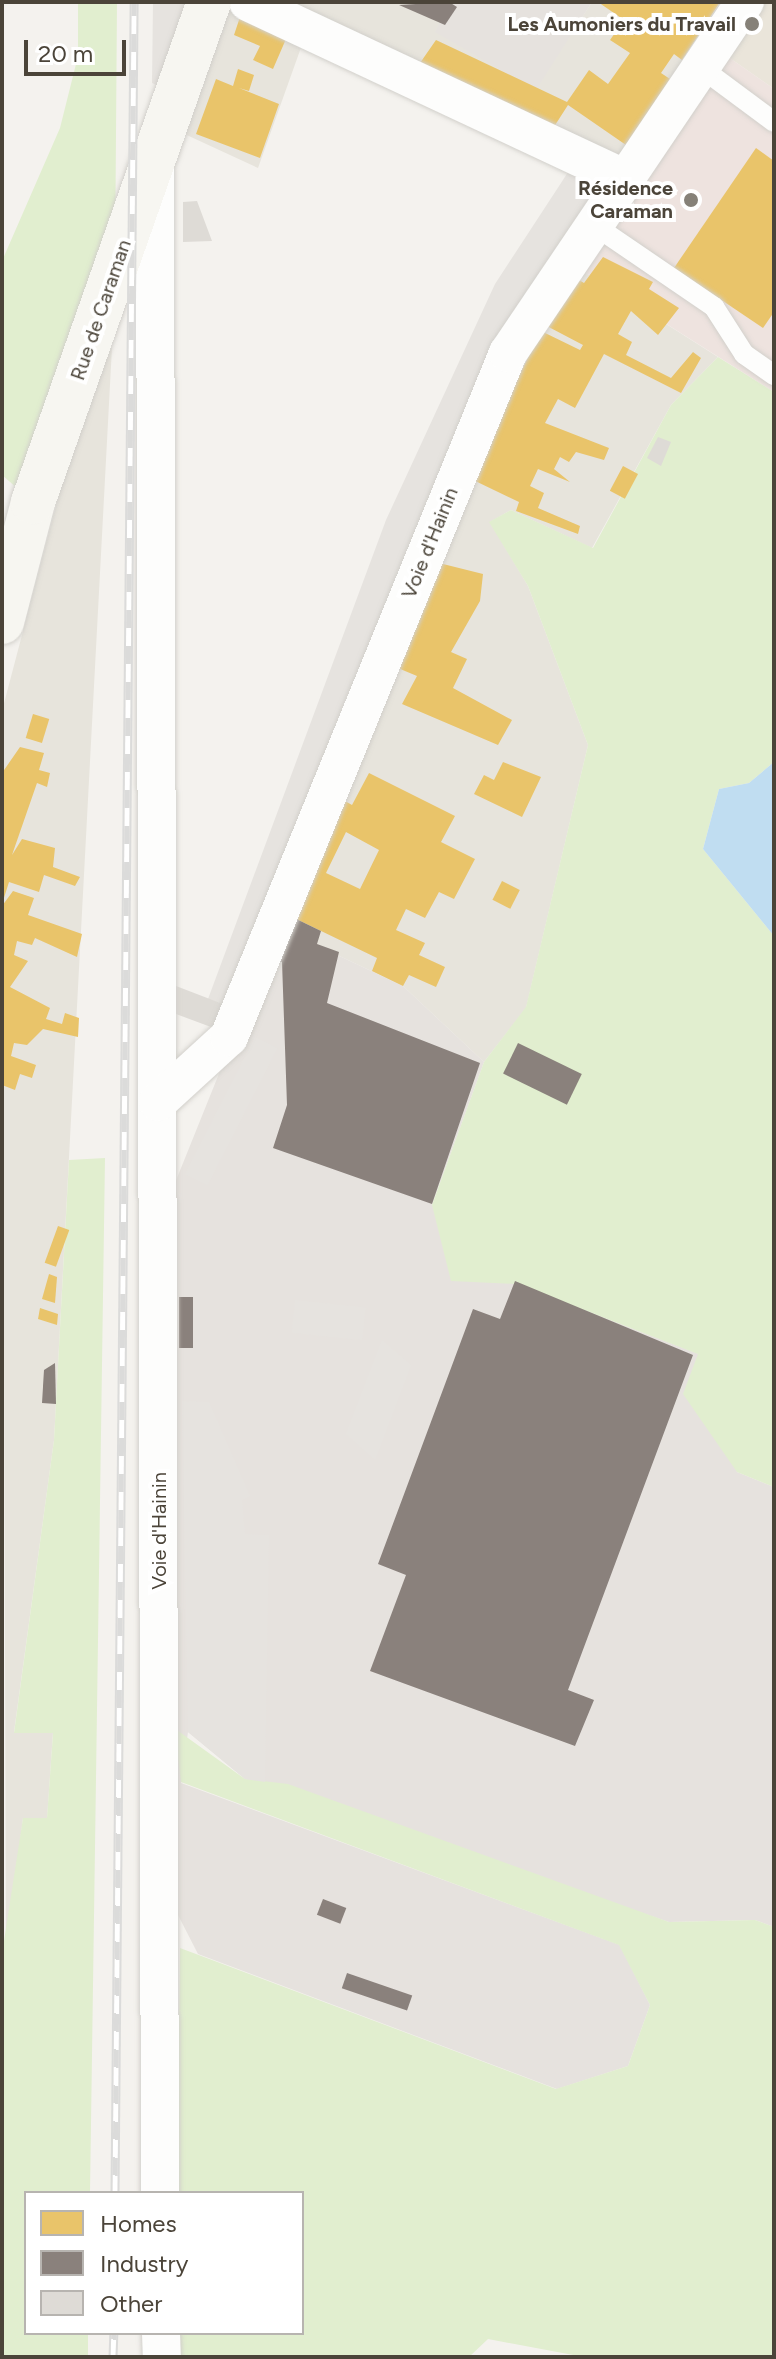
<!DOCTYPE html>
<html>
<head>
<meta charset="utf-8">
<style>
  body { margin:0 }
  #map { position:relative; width:776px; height:2359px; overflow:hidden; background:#f4f2ee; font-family:Figtree,sans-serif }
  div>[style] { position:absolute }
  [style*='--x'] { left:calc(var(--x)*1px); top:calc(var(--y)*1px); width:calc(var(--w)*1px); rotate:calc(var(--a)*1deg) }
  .residential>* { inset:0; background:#e7e4dc }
  .industrial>* { inset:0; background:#e6e2de }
  .education>* { inset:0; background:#eae5da }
  .medical>* { inset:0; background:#eee3df }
  .green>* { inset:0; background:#e1eecf }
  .parking>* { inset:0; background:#e6e3df; transform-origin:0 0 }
  .water>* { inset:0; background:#c0ddf1 }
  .homes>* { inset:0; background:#e9c46a; transform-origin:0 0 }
  .industry>* { inset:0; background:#8a817c; transform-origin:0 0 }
  .building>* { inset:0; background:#dedbd6 }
  .roads { filter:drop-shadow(0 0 2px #d2d0cb) drop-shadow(0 0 2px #d2d0cb) }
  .lane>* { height:20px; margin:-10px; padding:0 10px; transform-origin:10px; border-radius:10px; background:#fdfdfc }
  .street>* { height:38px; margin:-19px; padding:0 19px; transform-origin:19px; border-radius:19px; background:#fdfdfc }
  .secondary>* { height:44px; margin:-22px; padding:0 22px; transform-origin:22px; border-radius:22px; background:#f7f6f1 }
  .rail>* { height:9px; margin-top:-4.5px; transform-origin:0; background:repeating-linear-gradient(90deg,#fff 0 18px,#dbdbda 0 36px); box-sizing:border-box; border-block:2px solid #dbdbda }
  .dots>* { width:22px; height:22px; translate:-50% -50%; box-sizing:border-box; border:4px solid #fff; border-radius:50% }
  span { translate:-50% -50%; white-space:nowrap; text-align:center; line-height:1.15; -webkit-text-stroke:8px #fff; paint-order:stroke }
  .poi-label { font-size:20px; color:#4b4439; font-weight:700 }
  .right { translate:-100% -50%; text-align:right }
  .street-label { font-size:20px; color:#4b4439 }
  .frame { position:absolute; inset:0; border:4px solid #4b4439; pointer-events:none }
  .legend { position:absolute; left:24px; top:2191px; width:280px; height:144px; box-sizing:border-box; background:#fff; border:2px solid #b7b4b0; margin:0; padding:10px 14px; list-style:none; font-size:24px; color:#4b4439 }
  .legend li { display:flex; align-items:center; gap:16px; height:40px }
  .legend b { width:40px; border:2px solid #b7b4b0 }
  .scale { position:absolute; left:24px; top:40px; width:102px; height:36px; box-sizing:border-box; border:4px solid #4b4439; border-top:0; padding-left:10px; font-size:24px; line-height:28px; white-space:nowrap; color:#4b4439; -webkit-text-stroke:6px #fff; paint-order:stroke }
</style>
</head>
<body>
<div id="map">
  <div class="residential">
    <i style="clip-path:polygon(209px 2px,450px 2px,535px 89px,592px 2px,745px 2px,623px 178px,308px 28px,258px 168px,165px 125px)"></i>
    <i style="clip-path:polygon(578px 268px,718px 357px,671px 405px,592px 548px,511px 510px,490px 522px,528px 586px,588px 745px,526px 1008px,484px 1062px,403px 986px,278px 927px,508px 353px)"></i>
    <i style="clip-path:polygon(112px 347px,54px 1440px,14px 1732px,53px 1732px,47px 1819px,23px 1818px,6px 1954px,2px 711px,83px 403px)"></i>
  </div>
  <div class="industrial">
    <i style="clip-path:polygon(450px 2px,592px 2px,536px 90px,435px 32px)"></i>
    <i style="clip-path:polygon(278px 927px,403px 986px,484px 1062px,432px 1205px,517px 1284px,699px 1354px,737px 1472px,774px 1487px,774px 1927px,755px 1920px,669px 1922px,245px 1779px,188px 1732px,181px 1783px,620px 1945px,650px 2005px,628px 2066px,557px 2089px,198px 1954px,159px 1878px,175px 1183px)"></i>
  </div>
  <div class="education">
    <i style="clip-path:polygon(745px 2px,774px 2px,774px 89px,714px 47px)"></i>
  </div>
  <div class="medical">
    <i style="clip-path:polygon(714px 47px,774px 89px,774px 392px,578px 268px)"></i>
  </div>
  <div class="green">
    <i style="clip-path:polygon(78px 2px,117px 2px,115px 268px,33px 502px,2px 475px,2px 261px,60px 128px,78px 56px)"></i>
    <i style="clip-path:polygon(718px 357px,774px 392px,774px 762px,749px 783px,719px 789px,703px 849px,774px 936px,774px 1487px,737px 1472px,683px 1394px,698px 1354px,517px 1284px,451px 1281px,432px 1205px,484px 1062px,526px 1007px,588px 745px,528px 586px,489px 522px,511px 510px,593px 548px,671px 405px)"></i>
    <i style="clip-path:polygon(105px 1158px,90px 2193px,26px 2193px,26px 2333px,88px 2333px,88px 2357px,2px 2357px,2px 1954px,23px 1818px,47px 1818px,53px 1733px,14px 1733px,54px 1440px,69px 1160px)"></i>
    <i style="clip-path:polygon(174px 1728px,245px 1779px,288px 1784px,669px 1922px,755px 1920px,774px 1927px,774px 2357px,584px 2357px,488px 2339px,469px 2357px,174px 2357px,174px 2333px,302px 2333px,302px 2193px,177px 2193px,180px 1948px,556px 2089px,628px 2066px,650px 2005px,619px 1945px,181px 1782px)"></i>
  </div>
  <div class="parking">
    <i style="clip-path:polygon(153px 2px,209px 2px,176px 93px,152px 83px)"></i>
    <i style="clip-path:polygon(578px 157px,623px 178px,539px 298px,347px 696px,228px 1006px,208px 999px,386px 520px,495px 284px)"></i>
    <i style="left:255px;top:1037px;width:25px;height:154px;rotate:27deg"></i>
    <i style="left:295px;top:1300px;width:71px;height:33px;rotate:6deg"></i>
    <i style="clip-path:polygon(382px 1340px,411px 1365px,375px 1460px,346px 1434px)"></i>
    <i style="clip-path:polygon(182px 1401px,209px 1402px,250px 1496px,242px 1500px,245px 1534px,269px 1535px,265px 1782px,245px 1779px,188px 1732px)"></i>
  </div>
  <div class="water">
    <i style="clip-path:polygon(774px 762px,774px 936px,703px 849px,719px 789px,749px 783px)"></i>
  </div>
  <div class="homes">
    <i style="clip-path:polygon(598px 2px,720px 2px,682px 60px,674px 54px,661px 73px,670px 79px,626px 145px,568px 105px,550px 133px,420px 63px,436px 40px,567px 102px,589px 70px,608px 84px,630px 53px,610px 40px,624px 20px)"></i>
    <i style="clip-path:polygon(240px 17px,286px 39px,273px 69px,253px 60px,260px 46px,234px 35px)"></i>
    <i style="clip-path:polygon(238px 69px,254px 75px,249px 91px,239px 88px,279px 104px,260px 158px,196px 134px,216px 79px,233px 86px)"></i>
    <i style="clip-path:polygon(756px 148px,774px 161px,774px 312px,763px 328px,674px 268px)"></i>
    <i style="clip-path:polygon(603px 257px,653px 282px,649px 289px,679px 308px,658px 335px,631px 311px,618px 334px,632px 342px,626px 355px,671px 378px,693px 352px,701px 358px,681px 393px,604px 354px,575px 408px,558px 399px,545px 423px,609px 448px,604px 460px,576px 452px,569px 462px,560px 457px,554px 469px,570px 482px,538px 469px,530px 486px,544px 493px,538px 508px,580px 526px,578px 534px,516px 511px,519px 502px,469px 478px,541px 331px,580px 350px,583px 345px,543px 324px,574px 277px,584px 283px)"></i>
    <i style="left:623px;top:466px;width:17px;height:28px;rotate:28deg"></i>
    <i style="clip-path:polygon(439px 563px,483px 574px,480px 601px,451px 652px,467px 659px,453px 688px,512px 720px,498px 745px,402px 704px,417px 676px,393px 666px)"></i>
    <i style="left:33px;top:714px;width:17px;height:25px;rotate:17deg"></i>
    <i style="clip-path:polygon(20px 747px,44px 753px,39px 770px,50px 773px,47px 787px,37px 783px,12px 855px,22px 839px,55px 848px,53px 867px,80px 877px,75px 886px,44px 875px,39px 892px,9px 882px,3px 901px,2px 773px)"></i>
    <i style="clip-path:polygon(503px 762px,541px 777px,522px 817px,474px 794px,484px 775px,494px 780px)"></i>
    <i style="clip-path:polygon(evenodd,369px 773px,455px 816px,441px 842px,475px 859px,454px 899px,439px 892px,425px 918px,406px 909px,396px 930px,425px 943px,419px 955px,445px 967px,436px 987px,409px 975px,403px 986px,372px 971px,377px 958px,288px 915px,336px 796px,352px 805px,369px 773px,346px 832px,379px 850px,360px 889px,326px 873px,346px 832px)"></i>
    <i style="left:502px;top:881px;width:20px;height:21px;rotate:27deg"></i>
    <i style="clip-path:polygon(13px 891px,34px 898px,28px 915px,82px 934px,77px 957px,35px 938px,32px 945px,17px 941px,14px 955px,28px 961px,10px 987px,50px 1008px,46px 1019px,62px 1024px,65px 1013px,79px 1018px,78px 1037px,43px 1029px,27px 1045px,14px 1043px,11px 1056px,36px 1065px,32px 1078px,20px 1074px,15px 1090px,2px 1085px,2px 906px)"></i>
    <i style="left:58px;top:1226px;width:12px;height:39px;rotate:20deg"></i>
    <i style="clip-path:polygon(49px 1274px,57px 1277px,55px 1303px,42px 1299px)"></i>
    <i style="clip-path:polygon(40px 1308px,58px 1314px,57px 1325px,38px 1319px)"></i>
  </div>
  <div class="industry">
    <i style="clip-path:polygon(449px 2px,457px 7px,445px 25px,399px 5px)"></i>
    <i style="clip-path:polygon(288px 915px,321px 931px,317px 944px,339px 952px,327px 1003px,480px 1063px,432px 1204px,273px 1148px,287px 1105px,282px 962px,271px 958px)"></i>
    <i style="left:518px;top:1043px;width:71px;height:34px;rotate:26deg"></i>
    <i style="clip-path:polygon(515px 1281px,693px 1355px,568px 1690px,594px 1700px,575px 1746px,370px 1671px,406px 1575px,378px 1564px,473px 1309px,500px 1319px)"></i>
    <i style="left:179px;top:1297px;width:14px;height:51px"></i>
    <i style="clip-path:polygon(55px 1363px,56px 1404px,42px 1403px,44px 1370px)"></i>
    <i style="left:323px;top:1899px;width:25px;height:17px;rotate:21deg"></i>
    <i style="left:347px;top:1973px;width:69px;height:16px;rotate:19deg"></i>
  </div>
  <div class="building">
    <i style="clip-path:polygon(197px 201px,212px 241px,183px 242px,183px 202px)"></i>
    <i style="clip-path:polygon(658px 437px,671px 442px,661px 466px,647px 458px)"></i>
    <i style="clip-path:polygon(176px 986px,228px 1006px,219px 1030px,176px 1014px)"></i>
  </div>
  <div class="roads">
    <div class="lane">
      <i style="--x:700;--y:67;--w:92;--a:36.6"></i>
      <i style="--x:591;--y:223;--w:149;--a:34.3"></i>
      <i style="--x:714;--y:307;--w:56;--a:57.4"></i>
      <i style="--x:744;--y:354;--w:37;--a:35"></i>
    </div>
    <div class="street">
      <i style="--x:248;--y:2;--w:414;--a:25.1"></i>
      <i style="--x:155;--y:170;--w:2023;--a:89.86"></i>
      <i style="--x:158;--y:1102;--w:96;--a:-42.5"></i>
      <i style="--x:229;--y:1037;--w:739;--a:-67.81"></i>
      <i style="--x:508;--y:353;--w:424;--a:-56"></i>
      <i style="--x:161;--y:2333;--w:24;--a:88"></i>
    </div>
    <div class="secondary">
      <i style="--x:2;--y:622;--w:124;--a:-75.5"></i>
      <i style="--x:33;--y:502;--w:530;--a:-70.61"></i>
    </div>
  </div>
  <div class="rail">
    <i style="--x:115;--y:2193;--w:2191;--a:-89.5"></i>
    <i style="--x:113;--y:2357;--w:24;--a:-88"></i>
  </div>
  <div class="dots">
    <i style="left:752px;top:24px;background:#868178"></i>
    <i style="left:691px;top:200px;background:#868178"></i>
  </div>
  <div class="poi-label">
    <span class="right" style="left:736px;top:24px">Les Aumoniers du Travail</span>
    <span class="right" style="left:673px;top:200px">Résidence<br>Caraman</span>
  </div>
  <div class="street-label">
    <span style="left:101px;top:310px;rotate:-71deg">Rue de Caraman</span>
    <span style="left:430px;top:543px;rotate:-68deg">Voie d'Hainin</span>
    <span style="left:159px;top:1531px;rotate:-90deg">Voie d'Hainin</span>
  </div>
  <div class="frame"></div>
  <ul class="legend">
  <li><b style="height:22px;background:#e9c46a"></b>Homes</li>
  <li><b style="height:22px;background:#8a817c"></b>Industry</li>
  <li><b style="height:22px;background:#dedbd6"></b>Other</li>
  </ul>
  <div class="scale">20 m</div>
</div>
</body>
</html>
